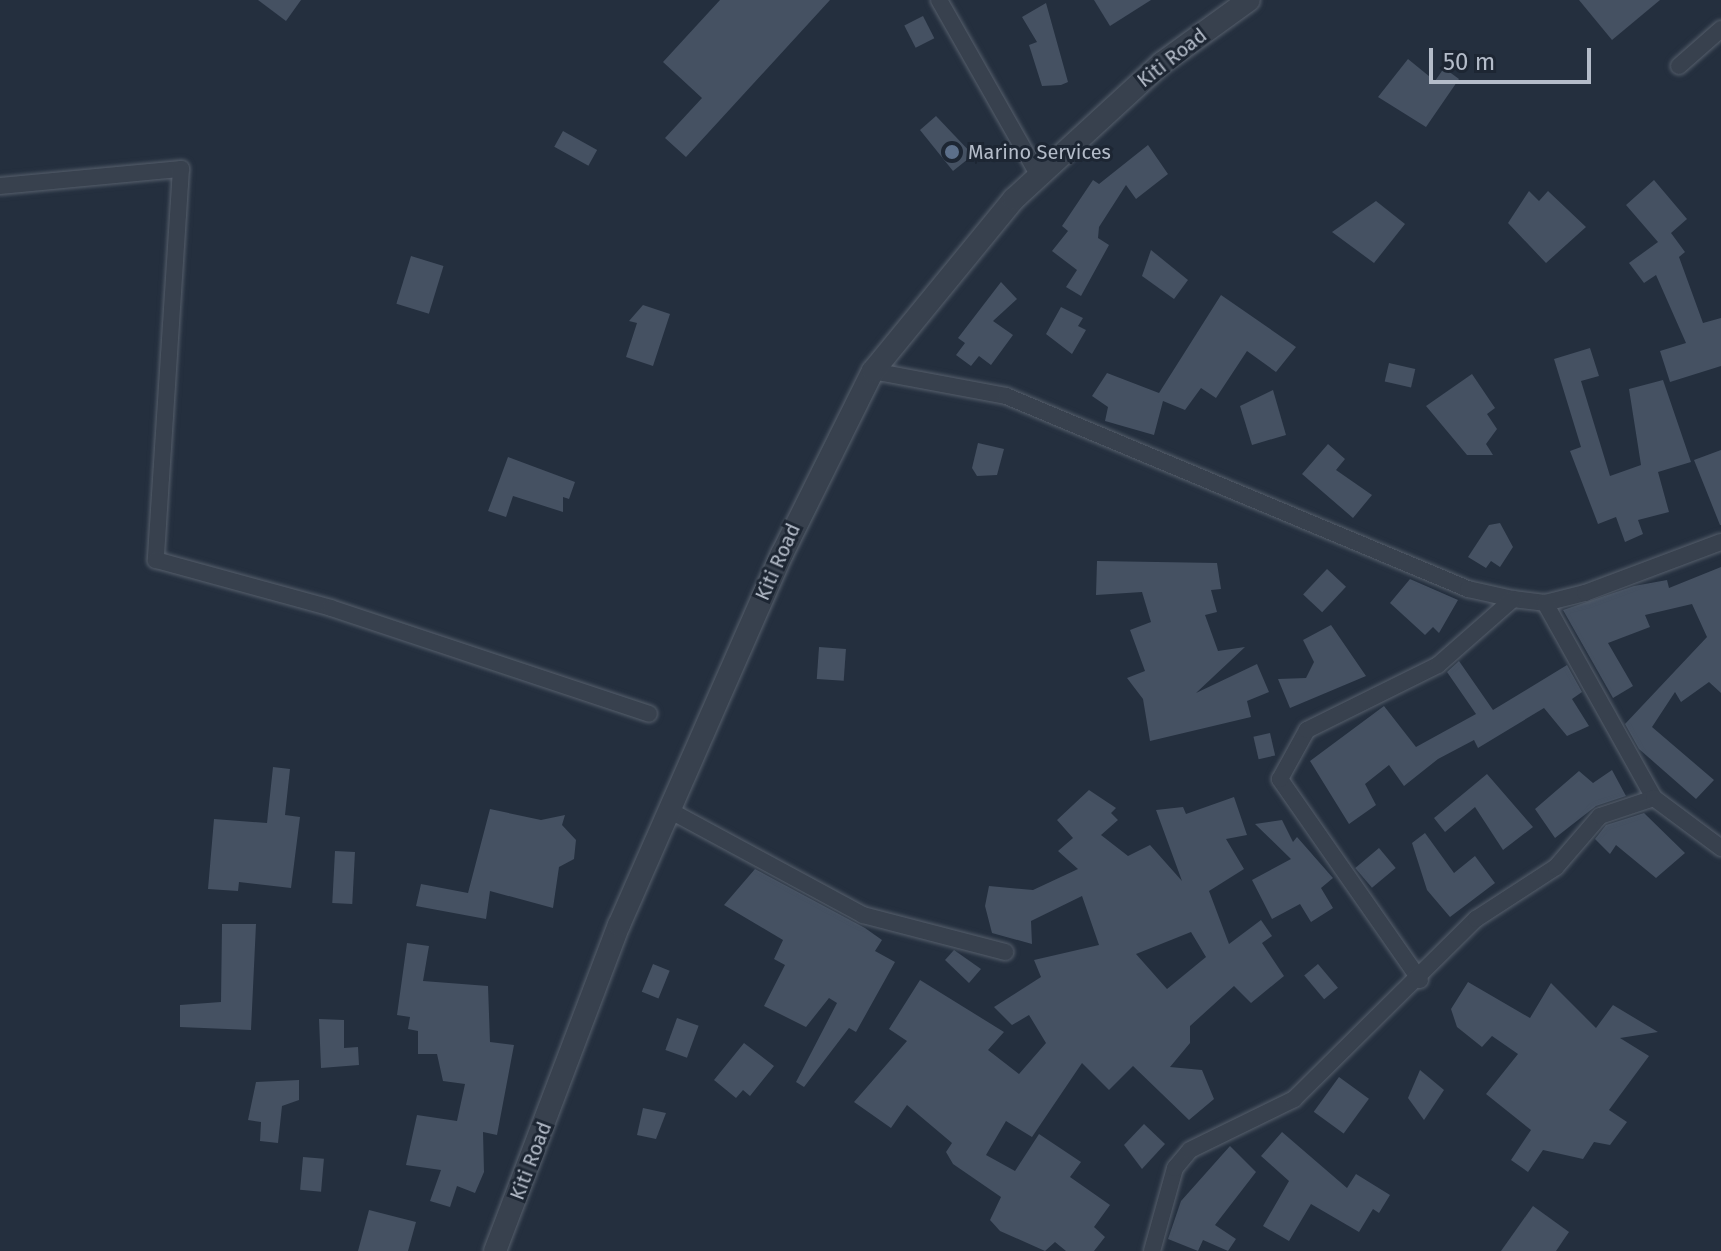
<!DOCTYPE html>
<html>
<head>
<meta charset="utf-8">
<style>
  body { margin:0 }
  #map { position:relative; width:1721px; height:1251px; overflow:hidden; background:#242f3e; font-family:"Fira Sans",sans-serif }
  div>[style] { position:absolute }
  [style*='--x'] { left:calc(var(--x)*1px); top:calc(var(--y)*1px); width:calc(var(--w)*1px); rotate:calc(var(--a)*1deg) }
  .building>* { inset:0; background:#455162; transform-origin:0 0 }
  .roads { filter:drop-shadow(0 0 2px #565f6c) drop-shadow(0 0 2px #565f6c) }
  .minor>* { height:16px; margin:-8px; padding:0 8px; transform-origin:8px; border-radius:8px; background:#38414e }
  .tertiary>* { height:22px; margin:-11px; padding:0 11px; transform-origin:11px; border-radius:11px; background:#38414e }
  .dots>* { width:22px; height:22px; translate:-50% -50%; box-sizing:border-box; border:4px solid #1d2633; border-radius:50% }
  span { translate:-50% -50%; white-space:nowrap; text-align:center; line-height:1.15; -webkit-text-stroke:6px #1d2633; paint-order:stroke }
  .street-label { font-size:20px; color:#b4bcc9 }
  .poi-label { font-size:20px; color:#b4bcc9 }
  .left { translate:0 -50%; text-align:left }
  .scale { position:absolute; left:1429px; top:48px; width:162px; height:36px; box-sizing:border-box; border:4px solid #b4bcc9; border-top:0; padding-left:10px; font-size:24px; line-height:28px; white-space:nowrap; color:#b4bcc9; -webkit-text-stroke:6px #1d2633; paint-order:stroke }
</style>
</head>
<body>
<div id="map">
  <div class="building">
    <i style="clip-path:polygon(258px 0,301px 0,286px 21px)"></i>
    <i style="clip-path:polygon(720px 0,830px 0,686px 157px,665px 138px,702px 98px,663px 62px)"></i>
    <i style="clip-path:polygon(1094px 0,1151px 0,1110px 26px)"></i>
    <i style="clip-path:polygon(1579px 0,1660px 0,1612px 40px)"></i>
    <i style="clip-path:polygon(1046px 3px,1068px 82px,1061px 85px,1042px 86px,1029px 45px,1037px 42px,1022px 17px)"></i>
    <i style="left:923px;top:16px;width:25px;height:21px;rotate:63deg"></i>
    <i style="clip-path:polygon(1408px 59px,1435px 81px,1444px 68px,1459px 79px,1426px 127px,1378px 97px)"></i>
    <i style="clip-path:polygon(936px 116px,973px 155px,953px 171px,920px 130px)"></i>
    <i style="left:563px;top:131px;width:39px;height:18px;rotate:29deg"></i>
    <i style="clip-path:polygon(1148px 145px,1168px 174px,1136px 199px,1126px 185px,1099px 227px,1098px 238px,1109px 245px,1081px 296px,1066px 287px,1077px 270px,1052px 251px,1068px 231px,1062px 226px,1093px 180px,1099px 184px)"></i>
    <i style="clip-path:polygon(1654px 180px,1687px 219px,1671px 233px,1685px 252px,1679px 257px,1703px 323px,1721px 318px,1721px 366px,1670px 382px,1660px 351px,1686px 343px,1656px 275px,1644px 283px,1629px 263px,1658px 242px,1626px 205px)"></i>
    <i style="clip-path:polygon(1529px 191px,1539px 201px,1548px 191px,1586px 227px,1546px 263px,1508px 223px)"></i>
    <i style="clip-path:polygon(1376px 201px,1405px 224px,1374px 263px,1332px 232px)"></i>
    <i style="clip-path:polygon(1151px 250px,1188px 280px,1174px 299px,1142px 276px)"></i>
    <i style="left:411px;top:256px;width:34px;height:50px;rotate:17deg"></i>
    <i style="clip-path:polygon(1001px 282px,1017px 299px,993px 321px,1013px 335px,991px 365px,979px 356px,971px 366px,956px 355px,965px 343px,958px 338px)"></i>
    <i style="clip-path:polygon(1221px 295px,1296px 347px,1276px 372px,1247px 351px,1216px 398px,1201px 388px,1185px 410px,1163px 401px,1154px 435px,1105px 421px,1108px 407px,1092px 396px,1107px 373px,1159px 393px)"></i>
    <i style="clip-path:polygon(643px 305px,670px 314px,653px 366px,626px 357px,637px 323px,629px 321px)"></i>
    <i style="clip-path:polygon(1061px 307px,1083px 318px,1078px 326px,1086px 330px,1072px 354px,1046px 334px)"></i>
    <i style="clip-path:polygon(1590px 348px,1599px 376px,1581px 381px,1610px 476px,1641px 465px,1629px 389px,1663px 380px,1691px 462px,1658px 472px,1669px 512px,1638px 520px,1643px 534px,1625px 542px,1616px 517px,1598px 524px,1570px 451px,1581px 447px,1554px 359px)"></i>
    <i style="left:1389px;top:363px;width:27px;height:19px;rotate:13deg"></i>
    <i style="clip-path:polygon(1472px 374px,1495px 408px,1487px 414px,1497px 429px,1486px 444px,1493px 455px,1467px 455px,1426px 406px)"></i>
    <i style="clip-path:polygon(1273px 390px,1286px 435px,1252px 445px,1240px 406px)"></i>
    <i style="clip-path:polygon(978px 443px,1004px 449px,997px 475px,977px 476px,972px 468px)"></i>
    <i style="clip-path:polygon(1328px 444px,1345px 459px,1336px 470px,1372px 495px,1353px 518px,1302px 474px)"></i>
    <i style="clip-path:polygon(1721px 450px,1721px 525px,1720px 525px,1694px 460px)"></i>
    <i style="clip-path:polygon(508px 457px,575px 482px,569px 499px,563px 497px,563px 512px,513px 496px,506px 517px,488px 511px)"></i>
    <i style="clip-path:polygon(1500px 523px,1513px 547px,1500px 567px,1491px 561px,1486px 568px,1468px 557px,1489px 525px)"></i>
    <i style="clip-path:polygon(1097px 561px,1217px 563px,1221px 589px,1211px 590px,1217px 612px,1205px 615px,1218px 651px,1245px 647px,1196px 693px,1257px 664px,1269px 692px,1247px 701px,1251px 717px,1150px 741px,1143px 699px,1127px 678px,1145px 671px,1130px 630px,1151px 622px,1142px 592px,1096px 595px)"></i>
    <i style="clip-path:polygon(1721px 567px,1721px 693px,1709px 682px,1681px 702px,1675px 692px,1652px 727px,1714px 780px,1696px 799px,1639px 749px,1625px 724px,1707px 637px,1692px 604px,1645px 615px,1650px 627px,1608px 643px,1633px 686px,1613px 698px,1563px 610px,1634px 586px,1667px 580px,1669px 588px)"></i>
    <i style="left:1327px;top:569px;width:26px;height:35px;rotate:43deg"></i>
    <i style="clip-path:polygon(1410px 579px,1458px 600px,1439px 633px,1433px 627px,1425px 635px,1390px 603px)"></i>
    <i style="clip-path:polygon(1331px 625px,1366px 676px,1290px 708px,1278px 679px,1306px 678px,1314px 662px,1303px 640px)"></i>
    <i style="left:819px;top:647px;width:27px;height:32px;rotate:4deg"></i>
    <i style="clip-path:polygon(1459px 661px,1493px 710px,1567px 665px,1582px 692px,1572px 699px,1589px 726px,1567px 736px,1544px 708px,1478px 748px,1474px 740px,1438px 759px,1404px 786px,1389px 765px,1365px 784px,1376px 805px,1349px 824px,1310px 761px,1384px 706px,1416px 747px,1476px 714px,1447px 672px)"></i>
    <i style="left:1270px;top:733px;width:23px;height:17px;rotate:77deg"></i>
    <i style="clip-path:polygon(273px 767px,290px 769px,285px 815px,300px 817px,291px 888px,239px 882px,238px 891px,208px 889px,214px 819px,267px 823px)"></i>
    <i style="clip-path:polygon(1612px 770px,1626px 796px,1596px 806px,1555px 838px,1535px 809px,1579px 771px,1593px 783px)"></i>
    <i style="clip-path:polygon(1487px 774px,1533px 827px,1503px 850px,1475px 807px,1445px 832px,1434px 818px)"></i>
    <i style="clip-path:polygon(evenodd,1089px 790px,1116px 808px,1111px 813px,1118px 820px,1101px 835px,1128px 856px,1150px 845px,1182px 881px,1156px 810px,1183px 807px,1186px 814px,1234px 797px,1247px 835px,1226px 839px,1244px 869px,1209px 891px,1229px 944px,1261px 920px,1272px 936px,1262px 943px,1284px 976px,1251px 1003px,1234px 986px,1190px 1026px,1190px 1043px,1170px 1067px,1202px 1070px,1214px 1099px,1189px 1120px,1133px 1066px,1109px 1090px,1082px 1063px,1032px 1137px,1006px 1121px,986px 1155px,1015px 1171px,1039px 1134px,1081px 1162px,1070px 1177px,1110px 1205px,1094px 1227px,1105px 1237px,1094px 1251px,1066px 1251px,1055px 1242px,1045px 1251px,1000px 1231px,990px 1220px,1001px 1197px,953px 1164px,946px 1152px,952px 1143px,907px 1105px,891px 1128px,854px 1102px,907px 1041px,889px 1029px,920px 980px,1004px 1032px,988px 1050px,1019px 1074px,1046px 1043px,1029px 1015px,1012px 1025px,994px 1007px,1041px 977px,1034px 960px,1099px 945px,1082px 896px,1031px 921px,1032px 944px,992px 933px,985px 906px,989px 886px,1033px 890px,1078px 869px,1058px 851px,1073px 838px,1057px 820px,1089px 790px,1191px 932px,1206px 957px,1167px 989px,1136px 954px,1191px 932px)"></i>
    <i style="clip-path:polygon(490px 809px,541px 820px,565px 815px,562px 825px,576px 840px,574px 859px,559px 867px,553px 908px,490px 891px,486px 919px,416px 906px,421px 884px,468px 893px)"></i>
    <i style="clip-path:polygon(1644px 813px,1685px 853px,1656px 878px,1616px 845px,1610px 854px,1595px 839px,1606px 825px)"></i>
    <i style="clip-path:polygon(1282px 820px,1293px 842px,1297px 837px,1333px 878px,1321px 888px,1333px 908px,1311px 922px,1300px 904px,1272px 919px,1252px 880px,1291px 859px,1255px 824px)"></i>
    <i style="clip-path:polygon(1425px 833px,1454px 873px,1475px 856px,1495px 883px,1450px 917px,1427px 890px,1412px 843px)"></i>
    <i style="left:1379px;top:848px;width:26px;height:31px;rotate:50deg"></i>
    <i style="left:335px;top:851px;width:20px;height:52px;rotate:3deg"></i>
    <i style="clip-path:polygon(755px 869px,865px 928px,882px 940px,875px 951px,895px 962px,856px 1032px,849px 1028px,804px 1087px,796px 1082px,837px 1003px,829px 998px,806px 1027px,764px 1006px,785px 965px,774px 959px,783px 940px,724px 905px)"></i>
    <i style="clip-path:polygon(222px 924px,256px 924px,251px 1030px,180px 1027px,180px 1005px,221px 1002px)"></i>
    <i style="clip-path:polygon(407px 943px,429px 946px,423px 981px,488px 986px,490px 1042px,514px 1045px,497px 1135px,483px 1132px,484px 1172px,475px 1193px,457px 1186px,450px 1207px,430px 1201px,441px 1170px,406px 1165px,417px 1115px,457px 1121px,465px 1084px,443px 1081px,437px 1054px,418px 1054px,418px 1031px,408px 1029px,410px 1017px,397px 1015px)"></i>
    <i style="clip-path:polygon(954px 950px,981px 969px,969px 983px,945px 960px)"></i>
    <i style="left:653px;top:964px;width:18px;height:30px;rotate:22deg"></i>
    <i style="left:1318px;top:964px;width:31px;height:18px;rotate:50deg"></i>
    <i style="clip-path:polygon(1468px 982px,1530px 1018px,1551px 983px,1596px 1028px,1613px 1005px,1658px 1032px,1620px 1038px,1649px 1056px,1609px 1110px,1627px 1122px,1610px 1145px,1594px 1142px,1583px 1159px,1543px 1150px,1528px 1172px,1511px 1160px,1531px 1130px,1486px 1094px,1518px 1054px,1492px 1036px,1482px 1047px,1457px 1027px,1451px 1009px)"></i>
    <i style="left:677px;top:1018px;width:23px;height:34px;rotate:20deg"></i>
    <i style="clip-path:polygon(319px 1019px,344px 1020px,344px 1048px,358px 1047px,359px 1065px,321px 1068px)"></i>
    <i style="clip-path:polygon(744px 1043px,774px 1066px,750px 1096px,743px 1090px,736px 1098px,714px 1080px)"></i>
    <i style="clip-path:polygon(1420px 1070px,1444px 1090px,1424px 1120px,1408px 1098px)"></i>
    <i style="left:1339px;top:1077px;width:37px;height:43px;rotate:36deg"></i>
    <i style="clip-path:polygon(299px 1080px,299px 1100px,282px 1106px,278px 1143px,260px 1141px,261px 1122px,248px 1120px,256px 1082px)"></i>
    <i style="clip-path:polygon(643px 1108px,666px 1113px,656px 1139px,637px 1135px)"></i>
    <i style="clip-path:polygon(1144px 1124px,1165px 1144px,1142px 1169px,1124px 1145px)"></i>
    <i style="clip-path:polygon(1282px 1132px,1347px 1188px,1356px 1174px,1390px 1195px,1379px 1213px,1373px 1209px,1359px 1232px,1311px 1204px,1289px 1241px,1263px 1226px,1289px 1181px,1261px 1156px)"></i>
    <i style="clip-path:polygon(1230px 1146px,1256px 1172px,1215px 1225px,1236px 1239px,1228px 1251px,1203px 1240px,1198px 1251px,1168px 1239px,1181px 1201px)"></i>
    <i style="left:303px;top:1157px;width:21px;height:33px;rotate:5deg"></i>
    <i style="clip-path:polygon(1533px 1206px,1569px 1232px,1556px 1251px,1501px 1251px)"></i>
    <i style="clip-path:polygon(369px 1210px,416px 1222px,408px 1251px,358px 1251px)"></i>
  </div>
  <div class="roads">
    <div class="minor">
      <i style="--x:939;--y:0;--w:202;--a:60.4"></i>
      <i style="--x:1679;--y:66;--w:56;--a:-41.4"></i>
      <i style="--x:0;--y:186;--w:182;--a:-5.4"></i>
      <i style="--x:181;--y:169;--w:392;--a:93.7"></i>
      <i style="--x:156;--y:560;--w:181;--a:15.3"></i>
      <i style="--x:331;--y:608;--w:335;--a:18.4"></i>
      <i style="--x:873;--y:371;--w:135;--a:10.6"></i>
      <i style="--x:1006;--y:396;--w:501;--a:22.67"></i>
      <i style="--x:1468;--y:589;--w:46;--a:12.5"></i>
      <i style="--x:1513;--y:599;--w:32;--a:7"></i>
      <i style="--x:1545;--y:603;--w:41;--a:-14"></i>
      <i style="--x:1585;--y:593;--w:145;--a:-20.6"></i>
      <i style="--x:1545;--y:603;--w:223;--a:60.8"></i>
      <i style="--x:669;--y:810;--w:221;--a:28.4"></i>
      <i style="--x:863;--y:915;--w:147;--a:14.6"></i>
      <i style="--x:1420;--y:980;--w:245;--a:-124.9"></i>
      <i style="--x:1280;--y:779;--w:56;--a:-61.1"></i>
      <i style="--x:1307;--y:730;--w:146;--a:-26.4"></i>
      <i style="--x:1438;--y:665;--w:100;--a:-41.3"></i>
      <i style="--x:1152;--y:1251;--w:86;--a:-74.5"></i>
      <i style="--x:1175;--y:1168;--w:23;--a:-50"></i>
      <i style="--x:1190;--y:1150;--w:116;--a:-26.1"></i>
      <i style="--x:1294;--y:1099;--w:256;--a:-44.7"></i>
      <i style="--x:1476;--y:919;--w:95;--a:-33"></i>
      <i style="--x:1556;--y:867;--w:67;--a:-49.2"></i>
      <i style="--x:1600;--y:816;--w:57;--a:-18.4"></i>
      <i style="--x:1654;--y:798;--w:84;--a:36.7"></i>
    </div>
    <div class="tertiary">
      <i style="--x:495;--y:1251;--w:349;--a:-69.2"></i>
      <i style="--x:619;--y:925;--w:405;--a:-66.3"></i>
      <i style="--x:782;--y:554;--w:204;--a:-63.6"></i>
      <i style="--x:873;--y:371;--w:222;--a:-50.7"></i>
      <i style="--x:1014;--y:199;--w:201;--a:-42.6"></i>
      <i style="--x:1162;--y:63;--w:107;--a:-35.9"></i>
    </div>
  </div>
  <div class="dots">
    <i style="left:952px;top:152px;background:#5c6f8a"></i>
  </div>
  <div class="street-label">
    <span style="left:1172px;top:58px;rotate:-38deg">Kiti Road</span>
    <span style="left:778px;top:562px;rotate:-66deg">Kiti Road</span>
    <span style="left:531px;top:1161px;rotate:-69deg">Kiti Road</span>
  </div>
  <div class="poi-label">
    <span class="left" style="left:968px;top:152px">Marino Services</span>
  </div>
  <div class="scale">50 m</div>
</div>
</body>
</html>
